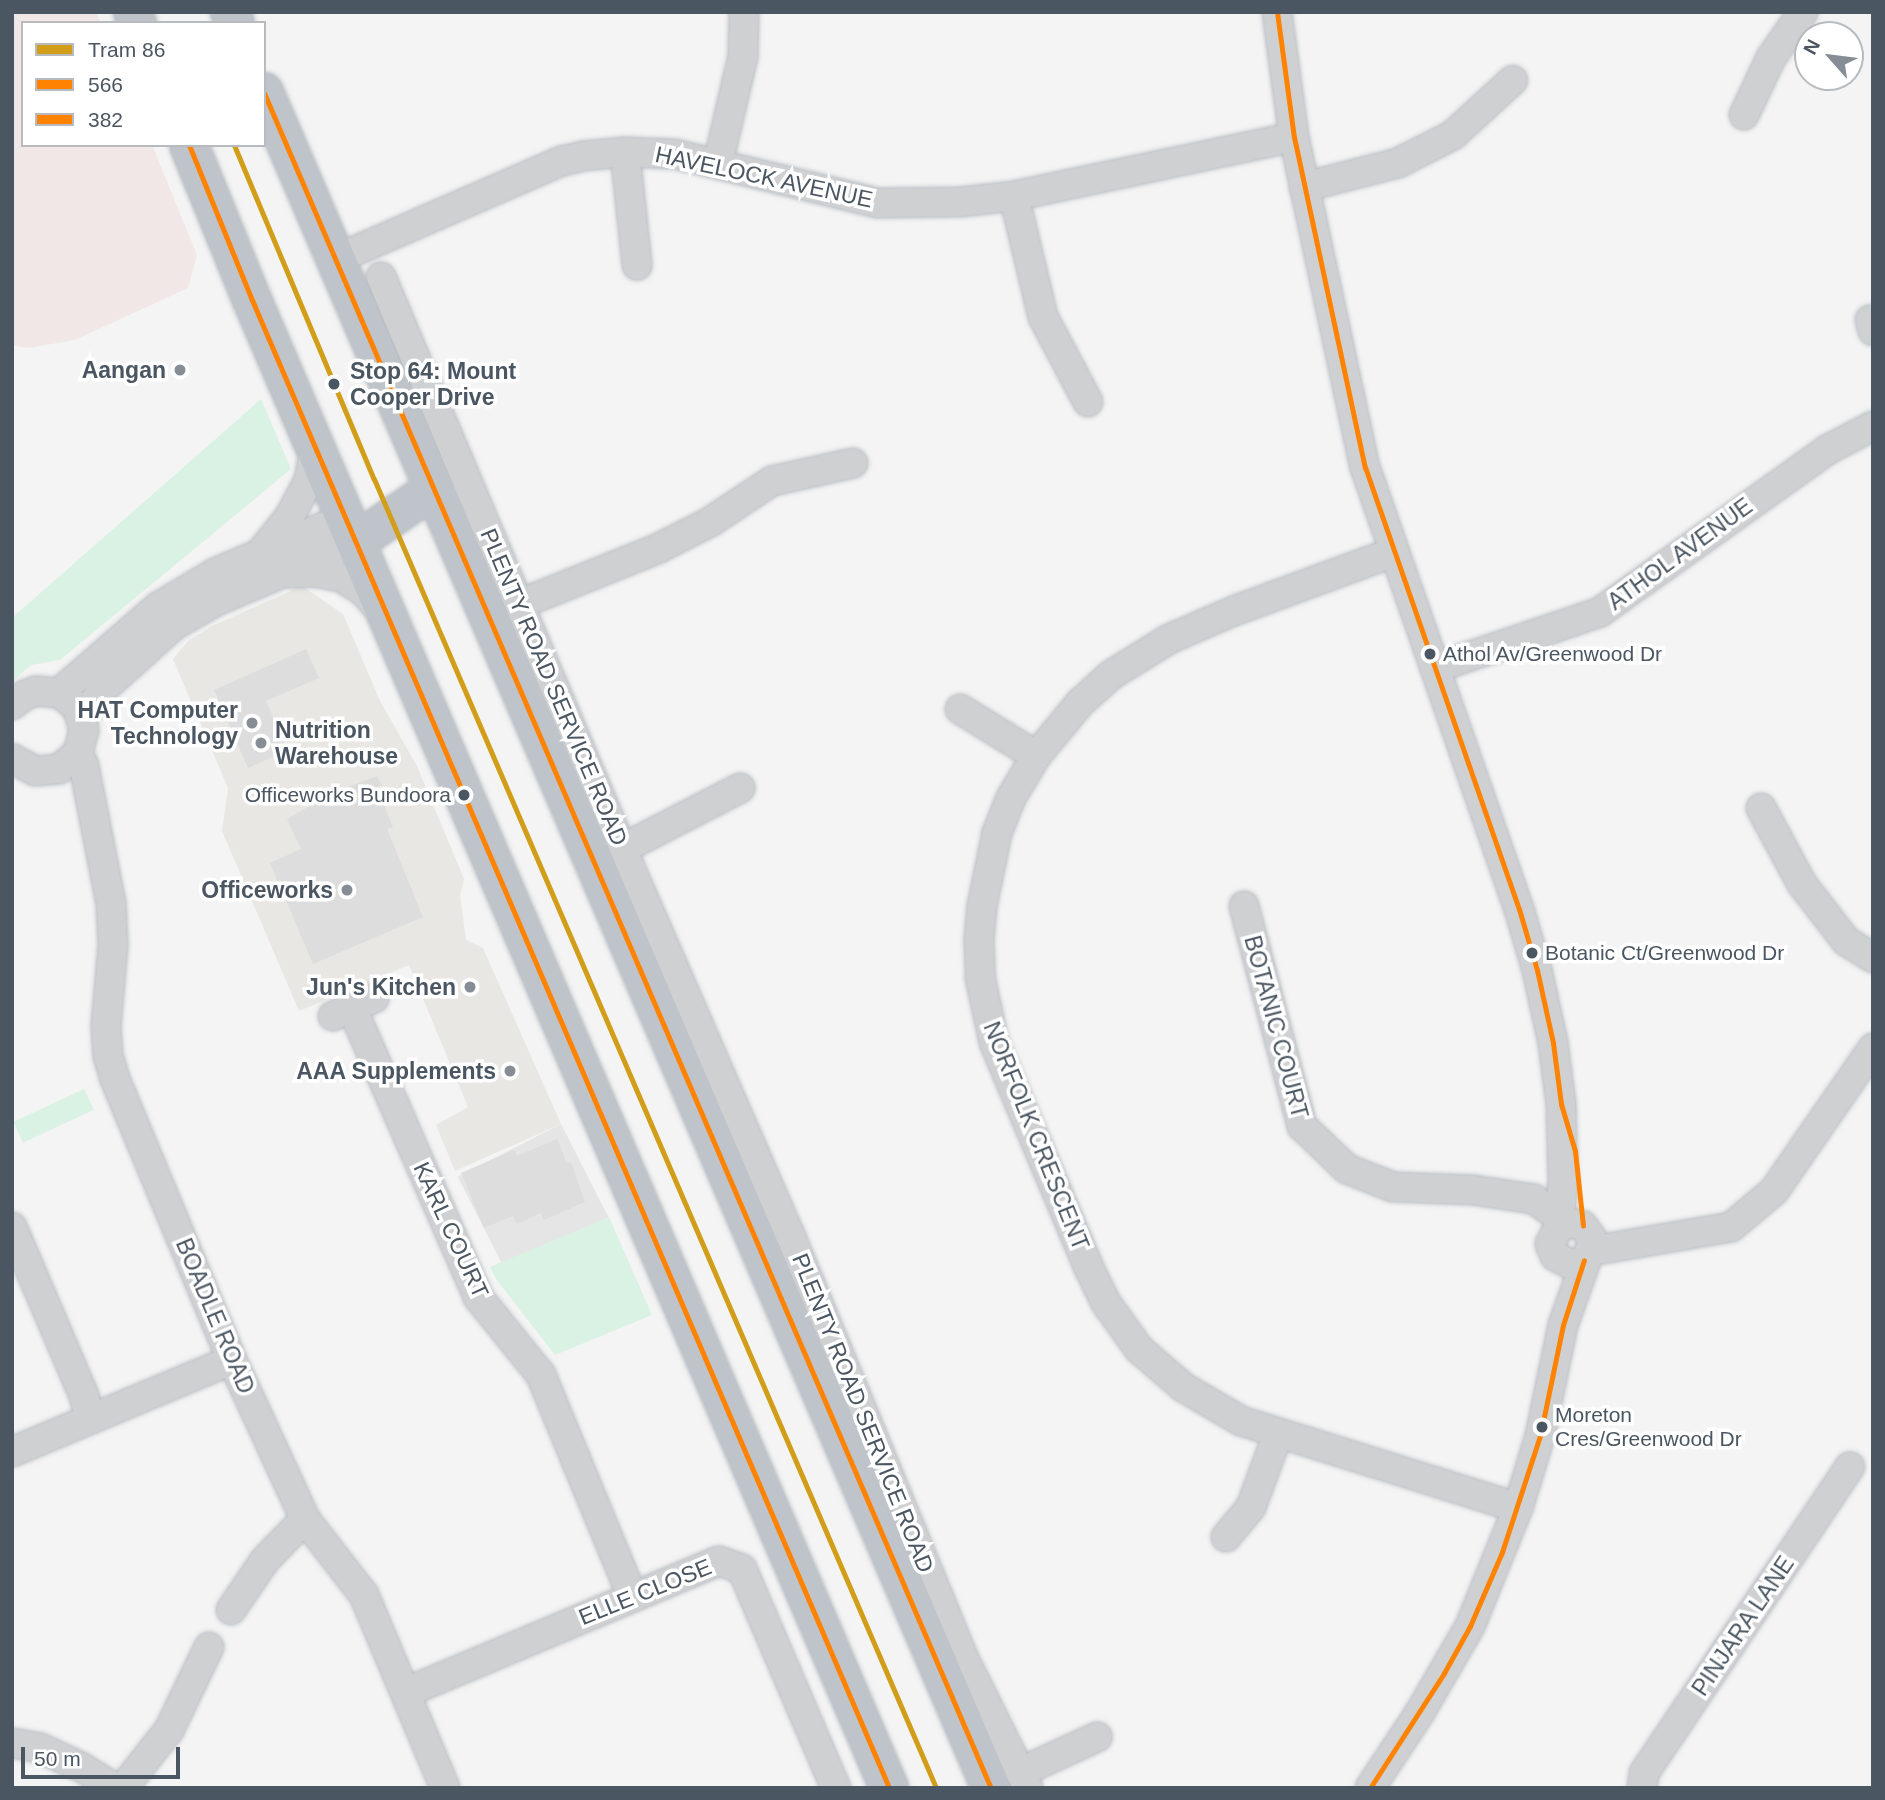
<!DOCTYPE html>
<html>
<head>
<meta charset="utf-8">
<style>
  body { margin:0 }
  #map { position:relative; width:1885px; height:1800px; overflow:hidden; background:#f4f4f4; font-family:Arial,sans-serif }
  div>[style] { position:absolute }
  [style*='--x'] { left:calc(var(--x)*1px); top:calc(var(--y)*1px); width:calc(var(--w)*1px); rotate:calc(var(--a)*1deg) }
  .commercial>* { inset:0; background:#e8e7e3 }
  .education>* { inset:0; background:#e6e5e6; transform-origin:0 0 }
  .medical>* { inset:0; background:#f1e7e6 }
  .green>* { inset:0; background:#d9f2e3; transform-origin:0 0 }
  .building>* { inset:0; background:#ddddde }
  .roads { filter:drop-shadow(0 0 2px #b9bec3) drop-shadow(0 0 2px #b9bec3) }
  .minor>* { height:28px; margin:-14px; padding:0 14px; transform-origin:14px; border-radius:14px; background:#ced0d2 }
  .highway>* { height:38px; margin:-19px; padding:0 19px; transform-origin:19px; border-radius:19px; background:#bec4c9 }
  .bus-1>* { height:5px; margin:-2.5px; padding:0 2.5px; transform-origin:2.5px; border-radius:2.5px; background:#ff8200 }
  .bus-2>* { height:5px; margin:-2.5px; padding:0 2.5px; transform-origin:2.5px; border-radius:2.5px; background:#ff8200 }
  .tram-1>* { height:5px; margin:-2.5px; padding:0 2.5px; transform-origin:2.5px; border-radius:2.5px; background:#d29d18 }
  .dots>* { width:19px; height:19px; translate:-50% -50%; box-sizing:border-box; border:4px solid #fff; border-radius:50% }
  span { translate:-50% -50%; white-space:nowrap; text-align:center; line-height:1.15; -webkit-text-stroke:7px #fff; paint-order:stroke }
  .bus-label { font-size:21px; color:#4a5661 }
  .left { translate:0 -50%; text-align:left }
  .right { translate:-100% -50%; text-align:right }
  .street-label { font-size:23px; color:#4a5661 }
  .poi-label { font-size:23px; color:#4a5661; font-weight:700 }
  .stop-label { font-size:23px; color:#4a5661; font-weight:700 }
  .frame { position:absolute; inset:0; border:14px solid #4a5661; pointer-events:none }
  .legend { position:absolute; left:21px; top:21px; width:245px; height:126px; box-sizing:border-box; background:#fff; border:2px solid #b7bbc0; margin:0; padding:9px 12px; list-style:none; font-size:21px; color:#4a5661 }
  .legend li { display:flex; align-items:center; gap:14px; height:35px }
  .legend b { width:35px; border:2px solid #b7bbc0 }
  .north { position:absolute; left:1794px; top:21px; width:70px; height:70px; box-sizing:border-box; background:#fff; border:2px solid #b7bbc0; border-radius:50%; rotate:298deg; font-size:19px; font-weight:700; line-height:28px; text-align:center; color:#4a5661 }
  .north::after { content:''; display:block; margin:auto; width:24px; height:32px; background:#868d94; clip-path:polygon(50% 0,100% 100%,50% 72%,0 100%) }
  .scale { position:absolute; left:21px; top:1747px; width:159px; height:32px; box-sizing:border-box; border:4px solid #4a5661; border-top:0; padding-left:9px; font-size:21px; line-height:24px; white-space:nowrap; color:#4a5661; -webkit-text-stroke:5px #fff; paint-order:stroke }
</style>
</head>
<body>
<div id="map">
  <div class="commercial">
    <i style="clip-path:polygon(302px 586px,343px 614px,380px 701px,417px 766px,464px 879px,460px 895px,466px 940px,483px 948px,561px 1124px,455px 1171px,436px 1125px,468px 1107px,409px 965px,299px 1011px,222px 831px,228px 788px,173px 659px,188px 641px,212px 626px)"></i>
  </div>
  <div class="education">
    <i style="left:561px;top:1124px;width:105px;height:116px;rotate:63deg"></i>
  </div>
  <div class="medical">
    <i style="clip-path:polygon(12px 12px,96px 12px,101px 23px,23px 23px,23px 145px,152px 145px,197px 255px,188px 288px,75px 340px,28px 348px,12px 345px)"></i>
  </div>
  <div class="green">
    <i style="clip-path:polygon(261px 399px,291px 469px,60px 660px,31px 665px,12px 682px,12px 618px)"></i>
    <i style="left:84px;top:1089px;width:23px;height:78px;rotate:65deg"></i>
    <i style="clip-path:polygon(609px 1217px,652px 1315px,555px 1355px,496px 1279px,490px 1267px)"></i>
  </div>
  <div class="building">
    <i style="clip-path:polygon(306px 649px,319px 678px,266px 701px,288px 750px,248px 768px,214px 690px)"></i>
    <i style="clip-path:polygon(377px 776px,382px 785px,377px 788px,393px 827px,387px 829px,423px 917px,313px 964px,270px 863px,301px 849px,287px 819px,315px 803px,313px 800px)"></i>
    <i style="clip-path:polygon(557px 1139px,567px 1163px,571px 1162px,585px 1202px,544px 1220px,541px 1213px,517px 1224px,513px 1216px,484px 1228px,461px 1173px,514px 1150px,517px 1156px)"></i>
  </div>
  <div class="roads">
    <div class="minor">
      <i style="--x:1277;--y:12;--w:126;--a:82.3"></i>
      <i style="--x:1294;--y:137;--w:338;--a:77.9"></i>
      <i style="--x:1365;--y:467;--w:468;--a:70.8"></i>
      <i style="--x:1519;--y:909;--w:64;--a:73.6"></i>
      <i style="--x:1537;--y:970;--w:75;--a:77.6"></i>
      <i style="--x:1553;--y:1043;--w:62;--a:82.5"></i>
      <i style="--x:1561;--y:1104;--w:77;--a:88.5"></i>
      <i style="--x:1563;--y:1181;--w:46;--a:95"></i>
      <i style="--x:1744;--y:115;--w:63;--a:-64.7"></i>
      <i style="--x:1771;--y:58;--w:56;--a:-55.2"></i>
      <i style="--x:625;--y:152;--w:114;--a:83.9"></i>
      <i style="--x:718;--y:163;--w:110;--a:-76.8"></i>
      <i style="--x:743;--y:56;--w:44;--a:-88.7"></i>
      <i style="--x:1304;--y:187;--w:97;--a:-14.3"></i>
      <i style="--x:1398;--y:163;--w:62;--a:-27"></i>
      <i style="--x:1453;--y:135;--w:81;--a:-42.5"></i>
      <i style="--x:1014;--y:196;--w:124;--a:76.5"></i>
      <i style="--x:1043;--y:317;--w:96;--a:62.1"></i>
      <i style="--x:334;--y:260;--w:249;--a:-23.5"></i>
      <i style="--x:562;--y:161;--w:22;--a:-13"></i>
      <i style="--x:583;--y:156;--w:42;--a:-5.4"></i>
      <i style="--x:625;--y:152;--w:50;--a:2.3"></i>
      <i style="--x:675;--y:154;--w:209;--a:13.6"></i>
      <i style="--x:878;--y:203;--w:82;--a:-0.7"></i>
      <i style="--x:960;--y:202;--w:54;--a:-6.3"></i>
      <i style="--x:1014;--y:196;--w:286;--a:-11.9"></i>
      <i style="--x:381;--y:277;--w:621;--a:67.15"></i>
      <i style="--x:622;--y:849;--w:421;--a:66.5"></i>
      <i style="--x:790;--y:1235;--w:456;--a:67.7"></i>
      <i style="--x:963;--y:1657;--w:146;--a:63.6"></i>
      <i style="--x:1870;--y:320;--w:11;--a:75"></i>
      <i style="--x:262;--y:551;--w:45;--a:-51.3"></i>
      <i style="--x:290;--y:516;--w:40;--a:-62"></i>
      <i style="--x:309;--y:481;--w:36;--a:-80"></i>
      <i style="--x:1394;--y:552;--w:168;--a:159.8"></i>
      <i style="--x:1236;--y:610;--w:73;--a:156.6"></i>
      <i style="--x:1169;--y:639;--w:68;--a:148.2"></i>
      <i style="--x:1111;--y:675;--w:42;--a:137.9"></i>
      <i style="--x:1080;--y:703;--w:69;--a:129.7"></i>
      <i style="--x:1036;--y:756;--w:49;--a:120.8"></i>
      <i style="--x:1011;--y:798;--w:38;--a:112"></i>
      <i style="--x:997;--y:833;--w:75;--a:101.6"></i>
      <i style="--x:982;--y:906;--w:33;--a:95"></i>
      <i style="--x:979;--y:939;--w:38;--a:88"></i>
      <i style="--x:980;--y:977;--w:66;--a:77.8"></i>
      <i style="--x:994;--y:1042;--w:243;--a:67.2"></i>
      <i style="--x:1088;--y:1266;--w:41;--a:64.1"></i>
      <i style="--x:1106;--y:1303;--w:57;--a:54.3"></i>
      <i style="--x:1139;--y:1349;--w:58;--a:40.8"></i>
      <i style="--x:1183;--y:1387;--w:67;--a:30.4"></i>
      <i style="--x:1241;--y:1421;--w:290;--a:17.4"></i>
      <i style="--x:291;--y:573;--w:24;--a:-2"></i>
      <i style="--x:315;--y:572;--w:26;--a:11"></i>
      <i style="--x:341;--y:577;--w:26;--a:32"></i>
      <i style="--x:363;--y:591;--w:27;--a:48"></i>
      <i style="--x:520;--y:604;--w:150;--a:-21.9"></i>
      <i style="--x:659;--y:548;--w:57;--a:-27"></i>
      <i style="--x:710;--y:522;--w:74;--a:-33.5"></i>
      <i style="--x:772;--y:481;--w:83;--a:-12.5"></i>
      <i style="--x:1435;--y:668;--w:174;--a:-18.7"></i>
      <i style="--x:1600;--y:612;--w:279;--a:-35.5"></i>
      <i style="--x:1827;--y:450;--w:52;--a:-27.6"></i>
      <i style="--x:59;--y:693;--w:131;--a:-41"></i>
      <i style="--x:158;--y:607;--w:66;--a:-30.8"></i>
      <i style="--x:215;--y:573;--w:142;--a:-23.1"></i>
      <i style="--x:12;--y:705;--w:16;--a:-38"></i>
      <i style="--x:25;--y:695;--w:12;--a:-20"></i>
      <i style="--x:36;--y:691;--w:23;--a:5"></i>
      <i style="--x:59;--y:693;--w:23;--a:38"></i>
      <i style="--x:77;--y:707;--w:24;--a:73"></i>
      <i style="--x:84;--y:730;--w:24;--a:105"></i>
      <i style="--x:78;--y:753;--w:25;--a:140"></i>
      <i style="--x:59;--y:769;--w:24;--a:175"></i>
      <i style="--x:35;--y:771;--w:26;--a:-151"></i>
      <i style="--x:960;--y:709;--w:89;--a:31.7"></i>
      <i style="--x:82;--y:717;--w:35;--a:-53"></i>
      <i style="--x:103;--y:689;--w:96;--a:-42"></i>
      <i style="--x:174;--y:625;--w:48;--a:-29.7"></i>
      <i style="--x:216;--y:601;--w:152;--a:-22.9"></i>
      <i style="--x:78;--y:753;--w:14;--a:65"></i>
      <i style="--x:84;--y:766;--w:140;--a:78.9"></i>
      <i style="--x:111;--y:903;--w:42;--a:87.3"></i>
      <i style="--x:113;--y:945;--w:81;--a:94.9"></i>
      <i style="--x:106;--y:1026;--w:30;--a:86"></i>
      <i style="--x:108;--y:1056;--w:24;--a:73"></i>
      <i style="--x:115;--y:1079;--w:304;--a:67.4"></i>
      <i style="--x:232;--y:1360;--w:175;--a:65.3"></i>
      <i style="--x:305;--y:1519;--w:96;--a:52.2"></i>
      <i style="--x:364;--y:1595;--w:209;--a:67.2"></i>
      <i style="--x:1761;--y:808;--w:86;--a:61.7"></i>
      <i style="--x:1802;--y:884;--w:72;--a:52.3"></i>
      <i style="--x:1846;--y:941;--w:32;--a:32"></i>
      <i style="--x:622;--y:849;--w:133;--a:-27.3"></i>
      <i style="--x:1244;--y:906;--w:228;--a:75.2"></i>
      <i style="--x:1302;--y:1126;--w:62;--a:43.7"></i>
      <i style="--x:1347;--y:1169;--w:49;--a:21.4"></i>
      <i style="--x:1393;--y:1187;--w:80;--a:2.1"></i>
      <i style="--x:1473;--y:1190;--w:62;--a:8.4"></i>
      <i style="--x:1534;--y:1199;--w:32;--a:36"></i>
      <i style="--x:352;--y:1008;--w:315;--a:66.4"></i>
      <i style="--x:478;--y:1297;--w:100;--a:51.1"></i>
      <i style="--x:541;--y:1375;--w:239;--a:67.6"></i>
      <i style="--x:333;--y:1016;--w:45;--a:-23.7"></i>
      <i style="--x:12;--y:1227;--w:184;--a:66.9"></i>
      <i style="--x:84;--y:1396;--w:24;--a:75"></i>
      <i style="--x:1591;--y:1251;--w:142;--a:-9.7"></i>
      <i style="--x:1731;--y:1227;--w:56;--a:-39.9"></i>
      <i style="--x:1774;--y:1191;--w:174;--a:-55.3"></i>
      <i style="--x:12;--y:1452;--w:238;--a:-22.7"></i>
      <i style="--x:1226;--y:1537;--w:39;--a:-50"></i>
      <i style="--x:1251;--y:1507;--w:78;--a:-69.7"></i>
      <i style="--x:231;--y:1610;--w:60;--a:-55.8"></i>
      <i style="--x:265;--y:1560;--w:57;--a:-45.7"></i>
      <i style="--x:407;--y:1692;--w:338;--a:-22.8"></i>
      <i style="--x:719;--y:1561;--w:24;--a:19"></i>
      <i style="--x:742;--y:1569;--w:238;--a:66.8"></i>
      <i style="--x:12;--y:1743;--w:28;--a:10"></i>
      <i style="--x:40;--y:1748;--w:45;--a:24.9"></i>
      <i style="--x:81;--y:1767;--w:39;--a:32"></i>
      <i style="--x:1021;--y:1772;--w:84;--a:-24.7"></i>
      <i style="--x:123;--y:1788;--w:74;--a:-51.6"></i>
      <i style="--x:169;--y:1730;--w:92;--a:-64.3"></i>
      <i style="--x:1370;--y:1788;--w:89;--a:-56.5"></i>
      <i style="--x:1419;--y:1714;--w:102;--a:-59.9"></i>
      <i style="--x:1470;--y:1626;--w:127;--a:-67.9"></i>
      <i style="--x:1518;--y:1508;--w:75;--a:-73"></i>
      <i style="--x:1540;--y:1436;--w:113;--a:-78.3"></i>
      <i style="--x:1563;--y:1325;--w:86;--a:-70.3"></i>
      <i style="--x:1592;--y:1244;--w:7;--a:-98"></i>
      <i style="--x:1591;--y:1237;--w:14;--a:-126"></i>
      <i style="--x:1583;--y:1226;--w:12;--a:-166"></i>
      <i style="--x:1571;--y:1223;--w:13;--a:162"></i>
      <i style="--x:1559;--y:1227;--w:19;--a:118"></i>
      <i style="--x:1550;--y:1244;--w:13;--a:67"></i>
      <i style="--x:1555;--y:1256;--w:19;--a:28"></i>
      <i style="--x:1572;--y:1265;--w:13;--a:-23"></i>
      <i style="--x:1642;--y:1788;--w:15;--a:-82"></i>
      <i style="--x:1644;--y:1773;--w:369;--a:-56.1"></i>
    </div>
    <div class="highway">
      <i style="--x:133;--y:12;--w:12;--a:70"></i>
      <i style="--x:230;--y:12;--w:12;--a:66"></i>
      <i style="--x:264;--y:92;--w:1845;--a:66.8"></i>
      <i style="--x:189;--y:145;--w:167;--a:67.9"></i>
      <i style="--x:252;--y:300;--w:1619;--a:66.82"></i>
      <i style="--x:356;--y:542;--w:93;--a:-34.5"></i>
    </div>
  </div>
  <div class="bus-1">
    <i style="--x:1277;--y:12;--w:126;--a:82.3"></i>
    <i style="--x:1294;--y:137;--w:338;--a:77.9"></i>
    <i style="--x:1365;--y:467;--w:468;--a:70.8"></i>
    <i style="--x:1519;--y:909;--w:64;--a:73.6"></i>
    <i style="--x:1537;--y:970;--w:75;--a:77.6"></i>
    <i style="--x:1553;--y:1043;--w:62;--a:82.5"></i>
    <i style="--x:1561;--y:1104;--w:49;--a:73.4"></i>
    <i style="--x:1575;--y:1151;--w:75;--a:83.9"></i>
    <i style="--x:1370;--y:1788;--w:137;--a:-57.2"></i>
    <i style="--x:1444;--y:1673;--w:54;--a:-61"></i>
    <i style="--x:1470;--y:1626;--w:81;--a:-66.6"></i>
    <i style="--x:1502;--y:1552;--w:122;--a:-71.9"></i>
    <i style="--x:1540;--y:1436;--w:113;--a:-78.3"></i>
    <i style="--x:1563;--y:1325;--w:68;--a:-72.1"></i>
  </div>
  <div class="bus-2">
    <i style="--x:264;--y:93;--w:1844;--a:66.79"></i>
    <i style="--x:189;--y:145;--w:167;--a:67.9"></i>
    <i style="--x:252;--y:300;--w:1619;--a:66.82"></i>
  </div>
  <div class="tram-1">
    <i style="--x:234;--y:145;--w:362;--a:67.3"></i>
    <i style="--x:374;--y:479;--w:1425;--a:66.76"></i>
  </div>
  <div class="dots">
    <i style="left:180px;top:370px;background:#868d94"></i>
    <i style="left:334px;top:384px;background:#4a5661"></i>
    <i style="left:1430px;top:654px;background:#4a5661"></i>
    <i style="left:252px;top:723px;background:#868d94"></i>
    <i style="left:261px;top:743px;background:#868d94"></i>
    <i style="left:464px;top:795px;background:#4a5661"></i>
    <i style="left:347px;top:890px;background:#868d94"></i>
    <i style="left:1532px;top:953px;background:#4a5661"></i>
    <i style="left:470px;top:987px;background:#868d94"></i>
    <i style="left:510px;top:1071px;background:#868d94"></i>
    <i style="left:1542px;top:1427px;background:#4a5661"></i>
  </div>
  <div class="bus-label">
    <span class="left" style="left:1443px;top:654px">Athol Av/Greenwood Dr</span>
    <span class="right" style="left:451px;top:795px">Officeworks Bundoora</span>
    <span class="left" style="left:1545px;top:953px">Botanic Ct/Greenwood Dr</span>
    <span class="left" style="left:1555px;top:1427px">Moreton<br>Cres/Greenwood Dr</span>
  </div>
  <div class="street-label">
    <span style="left:764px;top:177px;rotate:12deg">HAVELOCK AVENUE</span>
    <span style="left:1680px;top:554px;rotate:-36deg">ATHOL AVENUE</span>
    <span style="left:554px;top:687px;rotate:67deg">PLENTY ROAD SERVICE ROAD</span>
    <span style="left:1276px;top:1027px;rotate:75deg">BOTANIC COURT</span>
    <span style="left:1036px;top:1136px;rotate:68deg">NORFOLK CRESCENT</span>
    <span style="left:451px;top:1230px;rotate:65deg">KARL COURT</span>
    <span style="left:215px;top:1316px;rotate:67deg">BOADLE ROAD</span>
    <span style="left:863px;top:1413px;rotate:68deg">PLENTY ROAD SERVICE ROAD</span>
    <span style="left:645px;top:1592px;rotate:-22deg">ELLE CLOSE</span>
    <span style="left:1743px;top:1626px;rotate:-56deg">PINJARA LANE</span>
  </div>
  <div class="poi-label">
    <span class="right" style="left:166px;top:370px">Aangan</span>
    <span class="right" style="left:238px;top:723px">HAT Computer<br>Technology</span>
    <span class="left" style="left:275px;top:743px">Nutrition<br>Warehouse</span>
    <span class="right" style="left:333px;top:890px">Officeworks</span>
    <span class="right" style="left:456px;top:987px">Jun's Kitchen</span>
    <span class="right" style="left:496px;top:1071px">AAA Supplements</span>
  </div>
  <div class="stop-label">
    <span class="left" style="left:350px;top:384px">Stop 64: Mount<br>Cooper Drive</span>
  </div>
  <div class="frame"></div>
  <ul class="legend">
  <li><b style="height:9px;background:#d29d18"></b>Tram 86</li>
  <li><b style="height:9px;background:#ff8200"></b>566</li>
  <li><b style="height:9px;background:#ff8200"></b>382</li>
  </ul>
  <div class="north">N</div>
  <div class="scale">50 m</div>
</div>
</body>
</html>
